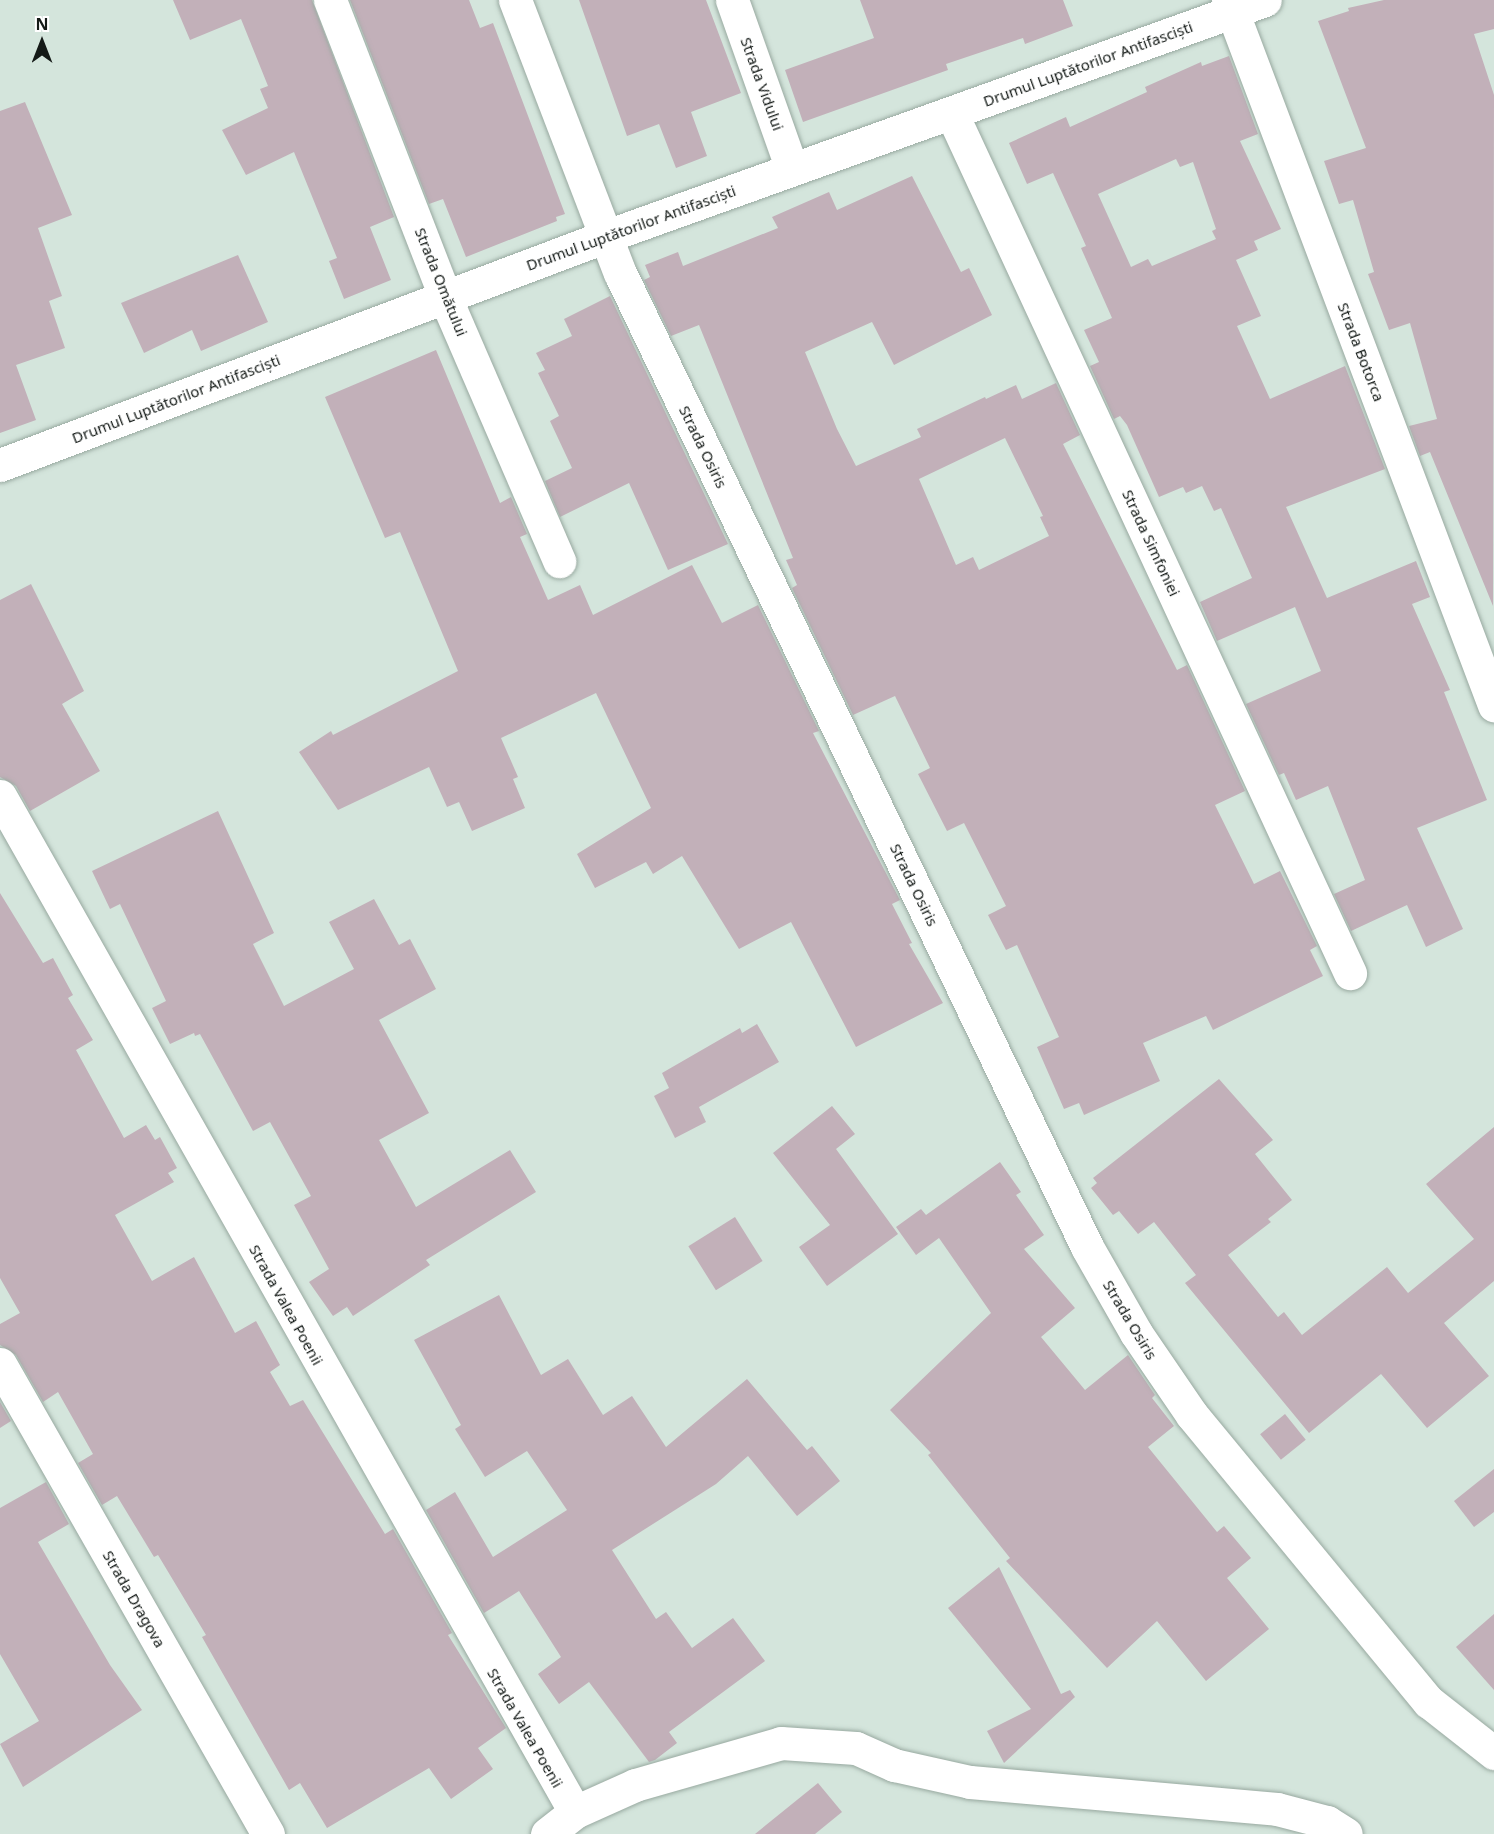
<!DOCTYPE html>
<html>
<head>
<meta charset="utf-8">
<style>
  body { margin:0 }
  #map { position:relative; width:1494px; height:1834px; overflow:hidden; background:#d4e5dc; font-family:"Noto Sans",sans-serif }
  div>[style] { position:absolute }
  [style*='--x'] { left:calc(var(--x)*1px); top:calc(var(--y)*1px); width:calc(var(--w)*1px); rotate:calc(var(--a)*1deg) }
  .building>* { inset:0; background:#c2b0b9; transform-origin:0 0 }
  .roads { filter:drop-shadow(0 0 2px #98a9a0) drop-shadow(0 0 2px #98a9a0) }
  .minor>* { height:33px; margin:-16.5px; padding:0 16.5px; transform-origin:16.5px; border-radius:16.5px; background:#fff }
  .tertiary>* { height:33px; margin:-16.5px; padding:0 16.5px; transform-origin:16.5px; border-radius:16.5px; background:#fff }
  span { translate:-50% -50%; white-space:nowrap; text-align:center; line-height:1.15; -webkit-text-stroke:4.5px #fff; paint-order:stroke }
  .street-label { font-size:15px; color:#141a17 }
  .north { position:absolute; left:12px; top:12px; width:60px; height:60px; -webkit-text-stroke:4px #fff; paint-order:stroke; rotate:0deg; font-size:16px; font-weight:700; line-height:24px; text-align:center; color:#141a17 }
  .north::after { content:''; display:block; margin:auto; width:21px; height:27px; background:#141a17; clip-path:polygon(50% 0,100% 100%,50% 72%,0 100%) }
</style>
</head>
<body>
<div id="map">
  <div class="building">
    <i style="clip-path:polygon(173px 0,312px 0,394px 217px,370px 227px,391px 280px,344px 299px,329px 261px,337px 258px,294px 152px,246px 175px,222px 130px,268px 108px,260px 89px,268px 86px,241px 19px,190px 40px)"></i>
    <i style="clip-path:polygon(350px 0,469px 0,480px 28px,493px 23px,565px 214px,556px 217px,557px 221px,466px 257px,443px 199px,429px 204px)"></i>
    <i style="clip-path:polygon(579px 0,706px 0,741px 93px,691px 112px,707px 156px,676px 168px,659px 124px,627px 136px)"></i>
    <i style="clip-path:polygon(860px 0,1063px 0,1073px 26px,1025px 44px,1023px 38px,946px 64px,948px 70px,803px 122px,785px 70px,874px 38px)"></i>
    <i style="clip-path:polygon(1384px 0,1494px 0,1494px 29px,1474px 34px,1494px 95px,1493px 606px,1430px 452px,1420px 456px,1409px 426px,1437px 419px,1410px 323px,1389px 330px,1368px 274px,1374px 272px,1353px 200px,1339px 204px,1324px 161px,1366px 148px,1318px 21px,1349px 11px,1348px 8px)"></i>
    <i style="clip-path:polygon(evenodd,1229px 56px,1258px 134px,1240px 141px,1281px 229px,1254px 241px,1258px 250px,1236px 260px,1261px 316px,1237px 326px,1270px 399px,1345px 366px,1385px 469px,1286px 507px,1327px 598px,1416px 561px,1430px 597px,1412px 604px,1450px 690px,1444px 692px,1487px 800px,1417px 828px,1463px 929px,1426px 947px,1407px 905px,1351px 931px,1334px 894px,1365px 880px,1328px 786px,1296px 800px,1284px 773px,1279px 775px,1246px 704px,1321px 671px,1295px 607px,1217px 641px,1200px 602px,1252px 578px,1221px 508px,1214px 511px,1202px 486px,1186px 493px,1183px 487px,1159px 497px,1127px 425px,1120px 416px,1114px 419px,1090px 366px,1099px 362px,1084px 330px,1112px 318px,1081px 248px,1086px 246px,1053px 173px,1027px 184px,1009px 143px,1066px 117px,1070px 127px,1147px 92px,1145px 87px,1201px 62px,1202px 66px,1229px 56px,1176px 159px,1180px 167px,1193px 162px,1216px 229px,1212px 231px,1216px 239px,1152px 266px,1148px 259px,1131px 267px,1098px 194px,1176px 159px)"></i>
    <i style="clip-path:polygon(25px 102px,72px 215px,38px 228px,62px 296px,49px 301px,65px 348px,16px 365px,36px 420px,0 433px,0 111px)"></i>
    <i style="clip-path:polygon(evenodd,912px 176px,961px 272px,969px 268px,992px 315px,894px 365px,872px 322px,805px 352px,837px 429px,856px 466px,921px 437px,917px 429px,985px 397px,986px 399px,1016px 385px,1022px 399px,1056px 383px,1080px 435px,1063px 444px,1177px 670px,1187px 665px,1245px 791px,1215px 805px,1254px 884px,1280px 871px,1317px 946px,1310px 950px,1323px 976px,1213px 1030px,1206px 1016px,1143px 1043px,1160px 1081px,1084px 1115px,1079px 1103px,1064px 1109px,1037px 1047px,1059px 1037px,1017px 945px,1006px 950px,988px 915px,1006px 906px,964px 823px,947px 831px,918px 774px,930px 768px,895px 696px,853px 715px,792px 588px,797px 585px,786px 560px,793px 558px,699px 325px,671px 336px,644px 280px,650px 277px,645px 265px,678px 252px,683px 266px,778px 228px,772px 217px,829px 192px,837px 210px,912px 176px,1005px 438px,1043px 516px,1040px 517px,1049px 536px,979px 570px,973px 557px,956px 565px,919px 479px,1005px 438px)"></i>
    <i style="clip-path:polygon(238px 255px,268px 322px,201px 351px,192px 330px,144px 353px,121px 303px)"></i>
    <i style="clip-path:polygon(610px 296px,728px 544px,668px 570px,629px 483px,560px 517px,545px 481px,572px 468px,550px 421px,559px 416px,538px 373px,545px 370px,536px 353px,572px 336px,564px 319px)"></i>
    <i style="clip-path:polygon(436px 350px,500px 503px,511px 497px,527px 534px,520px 537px,548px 600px,580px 585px,593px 615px,692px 565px,722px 623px,758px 605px,819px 731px,813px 733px,900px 900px,892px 904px,912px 943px,909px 944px,943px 1003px,856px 1047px,791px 922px,739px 949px,682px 856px,653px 874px,646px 862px,595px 888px,577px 854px,651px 808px,596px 693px,501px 738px,518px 777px,513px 779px,525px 808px,472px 831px,459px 802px,447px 807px,429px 767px,338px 810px,299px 752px,331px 731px,333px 735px,458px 671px,400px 532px,385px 538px,325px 397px)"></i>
    <i style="clip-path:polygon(31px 584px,84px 691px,62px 704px,100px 771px,30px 811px,16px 786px,0 777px,0 600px)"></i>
    <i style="clip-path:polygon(218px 811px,274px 933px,253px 944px,284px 1006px,354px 969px,329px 922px,374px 899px,399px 945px,410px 939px,436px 989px,379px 1020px,429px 1113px,379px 1140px,416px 1207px,510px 1150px,536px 1192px,426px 1260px,430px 1265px,353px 1316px,347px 1307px,333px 1316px,309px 1282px,329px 1269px,294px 1205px,311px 1196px,270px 1122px,253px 1131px,200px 1034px,195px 1036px,194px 1033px,170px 1044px,152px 1008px,166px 1001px,120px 904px,110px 909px,92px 871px)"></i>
    <i style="clip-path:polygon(0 893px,43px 963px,53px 958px,73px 995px,68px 998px,93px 1040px,76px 1050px,124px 1138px,146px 1125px,155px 1140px,160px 1137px,177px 1168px,168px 1173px,174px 1182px,115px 1215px,152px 1281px,194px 1257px,235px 1333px,256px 1321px,280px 1365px,270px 1372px,290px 1406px,303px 1400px,385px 1534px,393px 1529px,452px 1633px,448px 1635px,506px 1728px,478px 1748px,493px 1769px,451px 1799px,429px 1768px,327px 1828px,300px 1783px,289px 1790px,202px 1637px,206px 1635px,158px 1555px,154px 1557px,117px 1496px,102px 1505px,78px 1463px,93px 1454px,58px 1392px,43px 1402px,16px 1355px,0 1345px,0 1324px,20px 1313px,0 1278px)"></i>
    <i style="clip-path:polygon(757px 1024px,779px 1062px,699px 1107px,706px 1122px,675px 1138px,654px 1096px,669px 1088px,662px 1073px,740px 1028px,742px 1033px)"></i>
    <i style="clip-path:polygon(1219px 1079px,1273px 1140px,1255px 1154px,1292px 1200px,1268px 1219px,1271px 1222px,1228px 1255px,1278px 1317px,1284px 1312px,1302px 1335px,1387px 1267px,1408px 1293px,1474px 1239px,1426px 1184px,1494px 1127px,1494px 1281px,1444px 1323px,1489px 1376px,1427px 1428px,1381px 1374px,1309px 1433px,1185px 1283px,1196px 1275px,1154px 1222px,1138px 1234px,1119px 1211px,1113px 1215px,1091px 1188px,1097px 1183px,1093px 1178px)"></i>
    <i style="clip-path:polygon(832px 1106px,855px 1134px,836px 1149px,898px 1234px,827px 1286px,799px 1247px,830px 1225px,773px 1153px)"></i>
    <i style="clip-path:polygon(1000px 1162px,1021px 1192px,1016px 1195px,1044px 1235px,1024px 1249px,1075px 1308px,1041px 1337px,1085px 1390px,1128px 1355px,1155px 1395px,1152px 1398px,1174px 1426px,1148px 1447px,1217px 1532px,1224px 1526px,1251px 1558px,1227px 1578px,1269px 1629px,1206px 1681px,1157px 1621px,1107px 1668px,1006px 1561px,1010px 1558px,928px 1455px,931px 1453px,890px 1410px,991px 1313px,939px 1238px,916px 1255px,896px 1227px,921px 1209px,926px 1215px)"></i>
    <i style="left:735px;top:1217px;width:52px;height:55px;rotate:58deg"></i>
    <i style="clip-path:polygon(499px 1295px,541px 1375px,568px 1359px,603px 1415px,632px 1396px,666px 1447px,747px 1379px,807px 1450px,812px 1446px,840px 1481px,797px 1516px,748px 1456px,716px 1484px,612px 1550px,656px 1619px,666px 1612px,692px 1648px,733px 1618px,765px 1661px,669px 1732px,677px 1743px,655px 1760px,649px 1762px,589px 1682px,559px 1704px,538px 1674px,561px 1657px,519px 1591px,484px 1613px,426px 1510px,455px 1492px,493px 1557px,567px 1510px,527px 1451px,485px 1477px,455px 1429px,461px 1425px,414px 1340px)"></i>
    <i style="clip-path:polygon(0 1402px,11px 1421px,0 1428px)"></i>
    <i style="left:1285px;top:1414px;width:33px;height:32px;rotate:51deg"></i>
    <i style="clip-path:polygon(1494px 1469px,1494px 1512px,1474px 1527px,1454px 1501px)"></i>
    <i style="clip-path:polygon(46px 1482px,69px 1524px,38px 1542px,110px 1665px,142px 1710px,23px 1787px,0 1744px,39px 1721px,0 1654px,0 1508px)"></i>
    <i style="clip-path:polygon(999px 1567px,1061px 1694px,1070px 1690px,1075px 1697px,1004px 1763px,987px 1731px,1031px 1709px,948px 1608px)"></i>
    <i style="clip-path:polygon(1494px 1614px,1494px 1690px,1456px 1647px)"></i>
    <i style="clip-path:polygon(818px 1783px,842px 1812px,815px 1834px,755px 1834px)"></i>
  </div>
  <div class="roads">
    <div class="minor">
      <i style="--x:330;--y:0;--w:318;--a:68.8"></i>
      <i style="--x:445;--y:297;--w:288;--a:66.6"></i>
      <i style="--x:515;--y:0;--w:292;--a:69"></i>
      <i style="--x:620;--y:273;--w:1080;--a:64.38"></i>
      <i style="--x:1087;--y:1247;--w:99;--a:60.3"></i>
      <i style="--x:1136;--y:1333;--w:99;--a:55.7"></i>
      <i style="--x:1192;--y:1415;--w:372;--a:50.5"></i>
      <i style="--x:1429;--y:1702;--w:83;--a:38.1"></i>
      <i style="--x:732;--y:0;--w:179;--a:70.5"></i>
      <i style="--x:1228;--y:0;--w:754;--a:69.33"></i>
      <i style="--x:952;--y:114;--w:947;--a:65.14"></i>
      <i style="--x:0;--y:796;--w:1167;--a:60.49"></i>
      <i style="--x:0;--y:1364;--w:541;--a:60.31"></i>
      <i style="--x:547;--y:1834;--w:36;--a:-38"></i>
      <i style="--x:575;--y:1812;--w:66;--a:-24.2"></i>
      <i style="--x:635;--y:1785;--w:152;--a:-16"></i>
      <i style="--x:781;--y:1743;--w:75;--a:3.8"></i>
      <i style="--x:856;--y:1748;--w:42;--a:24.1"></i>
      <i style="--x:894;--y:1765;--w:78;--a:12.6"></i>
      <i style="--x:970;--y:1782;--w:308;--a:5"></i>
      <i style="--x:1277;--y:1809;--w:52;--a:14.6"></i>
      <i style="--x:1327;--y:1822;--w:22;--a:32"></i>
    </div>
    <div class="tertiary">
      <i style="--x:0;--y:465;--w:646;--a:-20.68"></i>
      <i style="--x:604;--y:237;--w:702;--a:-19.73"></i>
    </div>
  </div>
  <div class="street-label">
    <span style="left:1088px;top:64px;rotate:-20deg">Drumul Luptătorilor Antifasciști</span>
    <span style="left:762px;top:84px;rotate:70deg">Strada Vidului</span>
    <span style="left:631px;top:228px;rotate:-20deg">Drumul Luptătorilor Antifasciști</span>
    <span style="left:441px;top:282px;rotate:68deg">Strada Omătului</span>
    <span style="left:1361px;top:352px;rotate:69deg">Strada Botorca</span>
    <span style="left:176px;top:399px;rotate:-21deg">Drumul Luptătorilor Antifasciști</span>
    <span style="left:703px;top:447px;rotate:64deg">Strada Osiris</span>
    <span style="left:1151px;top:543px;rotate:65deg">Strada Simfoniei</span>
    <span style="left:914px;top:885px;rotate:64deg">Strada Osiris</span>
    <span style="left:286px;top:1305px;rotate:61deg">Strada Valea Poenii</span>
    <span style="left:1130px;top:1320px;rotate:59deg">Strada Osiris</span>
    <span style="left:134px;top:1599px;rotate:60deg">Strada Dragova</span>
    <span style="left:525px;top:1728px;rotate:60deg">Strada Valea Poenii</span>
  </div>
  <div class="north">N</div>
</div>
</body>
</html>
